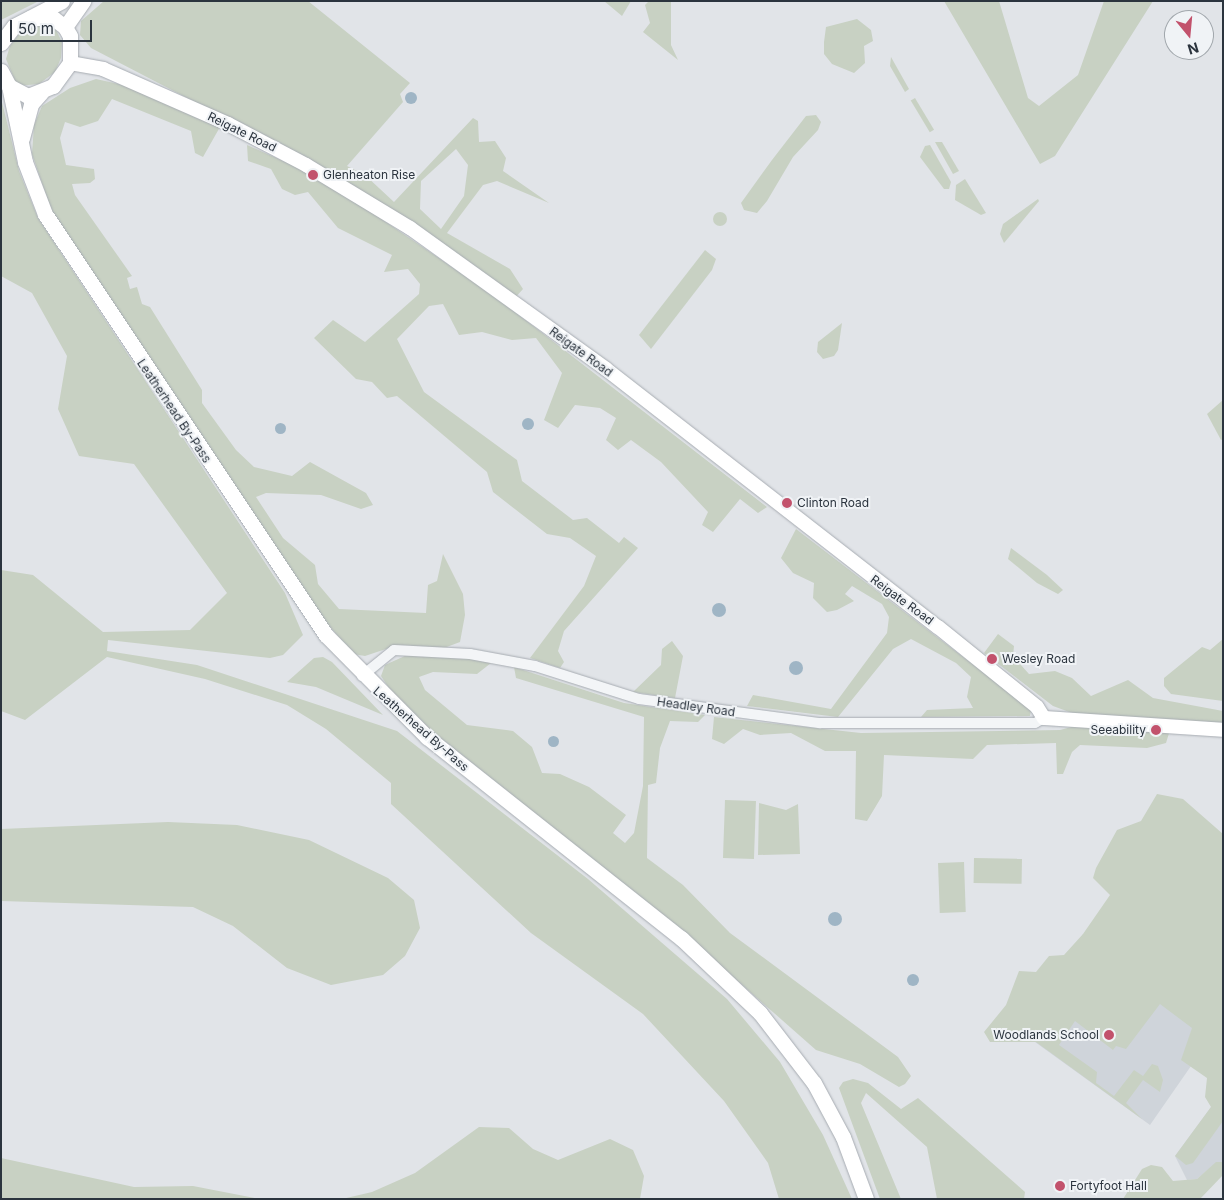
<!DOCTYPE html>
<html>
<head>
<meta charset="utf-8">
<style>
  body { margin:0 }
  #map { position:relative; width:1224px; height:1200px; overflow:hidden; background:#e1e4e8; font-family:Inter,sans-serif }
  div>[style] { position:absolute }
  [style*='--x'] { left:calc(var(--x)*1px); top:calc(var(--y)*1px); width:calc(var(--w)*1px); rotate:calc(var(--a)*1deg) }
  .built>* { inset:0; background:#cfd4da }
  .green>* { inset:0; background:#c8d1c3; transform-origin:0 0 }
  .round { border-radius:50% }
  .water>* { inset:0; background:#9fb5c5 }
  .roads { filter:drop-shadow(0 0 1px #a7acb2) drop-shadow(0 0 1px #a7acb2) }
  .minor>* { height:10px; margin:-5px; padding:0 5px; transform-origin:5px; border-radius:5px; background:#f3f5f7 }
  .major>* { height:14px; margin:-7px; padding:0 7px; transform-origin:7px; border-radius:7px; background:#fff }
  .highway>* { height:15px; margin:-7.5px; padding:0 7.5px; transform-origin:7.5px; border-radius:7.5px; background:#fff }
  .dots>* { width:14px; height:14px; translate:-50% -50%; box-sizing:border-box; border:2px solid #f0f3f6; border-radius:50% }
  span { translate:-50% -50%; white-space:nowrap; text-align:center; line-height:1.15; -webkit-text-stroke:4px #f0f3f6; paint-order:stroke }
  .street-label { font-size:12px; color:#2b343e }
  .poi-label { font-size:12px; color:#2b343e }
  .left { translate:0 -50%; text-align:left }
  .right { translate:-100% -50%; text-align:right }
  .frame { position:absolute; inset:0; border:2px solid #2b343e; pointer-events:none }
  .north { position:absolute; left:1164px; top:10px; width:50px; height:50px; box-sizing:border-box; background:#f0f3f6; border:1px solid #a1a7ac; border-radius:50%; rotate:163deg; font-size:14px; font-weight:700; line-height:20px; text-align:center; color:#2b343e }
  .north::after { content:''; display:block; margin:auto; width:18px; height:22px; background:#c2526c; clip-path:polygon(50% 0,100% 100%,50% 72%,0 100%) }
  .scale { position:absolute; left:10px; top:20px; width:82px; height:22px; box-sizing:border-box; border:2px solid #2b343e; border-top:0; padding-left:6px; font-size:15px; line-height:18px; white-space:nowrap; color:#2b343e; -webkit-text-stroke:4px #f0f3f6; paint-order:stroke }
</style>
</head>
<body>
<div id="map">
  <div class="built">
    <i style="clip-path:polygon(1083px 934px,1196px 1017px,1182px 1060px,1191px 1066px,1150px 1125px,1035px 1042px)"></i>
    <i style="clip-path:polygon(1211px 1107px,1223px 1109px,1223px 1175px,1210px 1168px,1197px 1179px,1187px 1180px,1175px 1156px)"></i>
  </div>
  <div class="green">
    <i style="clip-path:polygon(1px 1px,39px 1px,1px 20px)"></i>
    <i style="clip-path:polygon(evenodd,104px 1px,308px 1px,410px 83px,400px 94px,403px 102px,347px 166px,365px 175px,394px 202px,473px 118px,478px 121px,479px 142px,495px 141px,506px 158px,503px 171px,549px 203px,497px 181px,483px 185px,447px 233px,510px 269px,523px 289px,514px 299px,337px 176px,91px 48px,80px 35px,81px 21px,104px 1px,456px 149px,468px 165px,464px 196px,441px 229px,420px 209px,421px 181px,456px 149px)"></i>
    <i style="clip-path:polygon(604px 1px,631px 1px,622px 16px)"></i>
    <i style="clip-path:polygon(649px 1px,671px 1px,671px 45px,678px 60px,643px 32px,650px 23px,645px 5px)"></i>
    <i style="clip-path:polygon(944px 1px,999px 1px,1028px 98px,1039px 106px,1078px 75px,1104px 1px,1153px 1px,1055px 156px,1040px 164px)"></i>
    <i style="clip-path:polygon(857px 19px,871px 30px,873px 41px,864px 46px,865px 63px,854px 73px,832px 64px,824px 54px,824px 42px,826px 27px)"></i>
    <i style="clip-path:polygon(41px 23px,55px 28px,62px 42px,61px 58px,55px 72px,39px 84px,17px 86px,6px 59px,10px 46px,18px 35px)"></i>
    <i style="clip-path:polygon(891px 57px,909px 89px,905px 92px,890px 66px)"></i>
    <i style="clip-path:polygon(96px 79px,132px 87px,220px 127px,203px 157px,195px 153px,191px 131px,112px 99px,98px 121px,80px 127px,65px 122px,60px 138px,66px 165px,94px 169px,95px 179px,90px 183px,72px 184px,75px 195px,132px 276px,127px 278px,130px 289px,137px 287px,142px 304px,150px 307px,202px 390px,202px 403px,236px 450px,254px 467px,292px 476px,310px 462px,366px 493px,373px 505px,361px 509px,321px 495px,266px 493px,256px 497px,283px 538px,315px 565px,318px 584px,339px 609px,426px 613px,428px 585px,437px 581px,443px 554px,463px 594px,465px 615px,460px 642px,444px 648px,398px 645px,365px 656px,353px 654px,321px 616px,53px 215px,32px 154px,34px 125px,42px 106px,70px 88px)"></i>
    <i style="clip-path:polygon(1px 98px,19px 171px,38px 218px,285px 593px,303px 635px,283px 655px,270px 658px,108px 640px,107px 651px,197px 665px,397px 731px,588px 879px,727px 999px,780px 1062px,823px 1135px,852px 1199px,779px 1199px,768px 1163px,724px 1101px,643px 1014px,531px 933px,391px 804px,391px 783px,326px 729px,287px 705px,205px 679px,107px 657px,25px 720px,1px 711px,1px 570px,33px 575px,103px 632px,190px 630px,227px 593px,134px 464px,79px 456px,58px 409px,67px 356px,32px 293px,1px 276px)"></i>
    <i style="left:915px;top:98px;width:37px;height:5px;rotate:59deg"></i>
    <i style="clip-path:polygon(816px 115px,821px 122px,818px 130px,793px 157px,767px 201px,757px 213px,744px 210px,741px 203px,772px 160px,806px 116px)"></i>
    <i style="clip-path:polygon(935px 142px,942px 142px,959px 171px,953px 174px)"></i>
    <i style="clip-path:polygon(247px 145px,301px 169px,358px 203px,493px 295px,767px 507px,758px 513px,740px 499px,713px 532px,702px 525px,708px 512px,661px 462px,631px 440px,618px 450px,606px 440px,616px 418px,600px 408px,575px 405px,558px 428px,544px 420px,562px 373px,536px 338px,512px 340px,482px 332px,459px 335px,443px 304px,429px 306px,397px 339px,424px 392px,517px 460px,522px 481px,573px 520px,587px 518px,619px 543px,624px 537px,638px 548px,564px 631px,558px 651px,564px 662px,560px 668px,530px 658px,584px 586px,596px 556px,570px 538px,547px 534px,493px 492px,487px 472px,397px 396px,387px 398px,372px 382px,356px 379px,314px 338px,333px 320px,365px 342px,419px 294px,420px 284px,408px 269px,384px 272px,392px 255px,338px 228px,308px 192px,295px 195px,282px 189px,271px 169px,248px 161px)"></i>
    <i style="clip-path:polygon(930px 145px,951px 182px,949px 189px,944px 189px,920px 157px,925px 146px)"></i>
    <i style="clip-path:polygon(965px 179px,986px 213px,981px 215px,955px 200px,956px 185px)"></i>
    <i style="clip-path:polygon(1038px 199px,1039px 201px,1004px 243px,1000px 234px,1003px 224px)"></i>
    <i class="round" style="left:713px;top:212px;width:14px;height:14px"></i>
    <i style="clip-path:polygon(705px 250px,716px 259px,712px 270px,651px 349px,639px 335px)"></i>
    <i style="clip-path:polygon(842px 323px,838px 350px,834px 356px,823px 359px,817px 352px,818px 342px)"></i>
    <i style="clip-path:polygon(1223px 400px,1223px 439px,1221px 440px,1207px 414px)"></i>
    <i style="clip-path:polygon(796px 529px,1031px 709px,1030px 716px,921px 717px,927px 710px,973px 708px,967px 697px,971px 677px,956px 663px,911px 639px,893px 649px,838px 717px,747px 706px,753px 695px,831px 709px,887px 633px,889px 617px,882px 604px,852px 586px,845px 594px,854px 601px,837px 610px,827px 612px,813px 598px,814px 583px,793px 573px,781px 558px)"></i>
    <i style="clip-path:polygon(1011px 548px,1047px 575px,1063px 590px,1058px 594px,1037px 583px,1008px 559px)"></i>
    <i style="clip-path:polygon(998px 634px,1014px 646px,1013px 656px,1029px 674px,1055px 671px,1072px 678px,1091px 696px,1128px 680px,1153px 698px,1223px 711px,1223px 724px,1072px 713px,1053px 706px,984px 653px)"></i>
    <i style="clip-path:polygon(1223px 639px,1223px 701px,1171px 694px,1164px 686px,1164px 678px,1202px 647px,1210px 650px)"></i>
    <i style="clip-path:polygon(672px 641px,683px 656px,675px 698px,633px 692px,661px 665px,662px 649px)"></i>
    <i style="clip-path:polygon(407px 655px,484px 659px,491px 663px,477px 674px,433px 672px,419px 677px,425px 690px,467px 725px,513px 731px,532px 747px,542px 773px,560px 774px,589px 787px,626px 815px,613px 833px,625px 843px,634px 833px,643px 786px,644px 717px,516px 678px,514px 667px,624px 703px,705px 715px,698px 722px,670px 721px,660px 748px,656px 783px,648px 785px,647px 858px,683px 885px,730px 933px,898px 1057px,911px 1076px,905px 1084px,899px 1087px,860px 1064px,816px 1050px,681px 931px,401px 706px,381px 676px,385px 665px)"></i>
    <i style="clip-path:polygon(323px 657px,332px 662px,383px 715px,316px 687px,287px 682px,314px 658px)"></i>
    <i style="clip-path:polygon(714px 717px,861px 733px,1060px 730px,1075px 726px,1170px 730px,1166px 743px,1147px 748px,1080px 745px,1072px 752px,1063px 774px,1057px 774px,1056px 743px,987px 745px,973px 759px,884px 755px,882px 796px,867px 821px,855px 819px,856px 751px,825px 751px,791px 733px,760px 735px,743px 729px,724px 744px,712px 739px)"></i>
    <i style="clip-path:polygon(1157px 794px,1183px 799px,1223px 834px,1223px 1121px,1193px 1163px,1186px 1165px,1175px 1156px,1211px 1107px,1205px 1097px,1207px 1078px,1181px 1060px,1192px 1028px,1160px 1004px,1126px 1049px,1116px 1046px,1113px 1050px,1075px 1021px,1059px 1045px,1097px 1072px,1096px 1083px,1114px 1096px,1134px 1070px,1143px 1076px,1152px 1064px,1158px 1066px,1163px 1080px,1160px 1092px,1143px 1080px,1126px 1103px,1142px 1119px,1036px 1042px,990px 1042px,984px 1032px,1006px 1005px,1019px 971px,1036px 972px,1049px 956px,1064px 955px,1083px 934px,1110px 895px,1093px 878px,1096px 868px,1117px 830px,1141px 821px)"></i>
    <i style="left:725px;top:800px;width:31px;height:58px;rotate:2deg"></i>
    <i style="clip-path:polygon(759px 803px,786px 810px,798px 804px,800px 854px,758px 855px)"></i>
    <i style="clip-path:polygon(168px 822px,237px 825px,309px 840px,388px 878px,414px 900px,420px 928px,405px 956px,383px 975px,331px 985px,287px 968px,233px 926px,193px 907px,1px 901px,1px 829px)"></i>
    <i style="left:974px;top:858px;width:48px;height:25px;rotate:1deg"></i>
    <i style="left:964px;top:862px;width:50px;height:26px;rotate:88deg"></i>
    <i style="clip-path:polygon(853px 1079px,868px 1083px,901px 1109px,918px 1098px,1025px 1192px,1024px 1199px,937px 1199px,927px 1147px,866px 1093px,861px 1103px,901px 1199px,880px 1199px,839px 1088px,843px 1082px)"></i>
    <i style="clip-path:polygon(479px 1127px,509px 1128px,533px 1149px,558px 1160px,610px 1139px,633px 1150px,644px 1176px,640px 1199px,342px 1199px,372px 1192px,415px 1173px)"></i>
    <i style="clip-path:polygon(1px 1158px,134px 1187px,193px 1186px,260px 1199px,1px 1199px)"></i>
    <i style="clip-path:polygon(1216px 1162px,1223px 1162px,1223px 1175px,1200px 1199px,1123px 1199px,1142px 1169px,1151px 1165px,1162px 1167px,1173px 1181px,1197px 1179px)"></i>
  </div>
  <div class="water">
    <i class="round" style="left:405px;top:92px;width:12px;height:12px"></i>
    <i class="round" style="left:522px;top:418px;width:12px;height:12px"></i>
    <i class="round" style="left:274.5px;top:422.5px;width:11px;height:11px"></i>
    <i class="round" style="left:712px;top:603px;width:14px;height:14px"></i>
    <i class="round" style="left:789px;top:661px;width:14px;height:14px"></i>
    <i class="round" style="left:547.5px;top:735.5px;width:11px;height:11px"></i>
    <i class="round" style="left:828px;top:912px;width:14px;height:14px"></i>
    <i class="round" style="left:907px;top:974px;width:12px;height:12px"></i>
  </div>
  <div class="roads">
    <div class="minor">
      <i style="--x:362;--y:676;--w:41;--a:-39.1"></i>
      <i style="--x:394;--y:650;--w:76;--a:3"></i>
      <i style="--x:470;--y:654;--w:66;--a:10.5"></i>
      <i style="--x:535;--y:666;--w:109;--a:17.6"></i>
      <i style="--x:639;--y:699;--w:183;--a:7.6"></i>
      <i style="--x:820;--y:723;--w:215;--a:0"></i>
      <i style="--x:1035;--y:723;--w:10;--a:-29"></i>
    </div>
    <div class="major">
      <i style="--x:70;--y:63;--w:34;--a:10"></i>
      <i style="--x:103;--y:69;--w:137;--a:23.7"></i>
      <i style="--x:228;--y:124;--w:88;--a:27.7"></i>
      <i style="--x:306;--y:165;--w:122;--a:31.2"></i>
      <i style="--x:410;--y:228;--w:241;--a:35.7"></i>
      <i style="--x:606;--y:369;--w:420;--a:37.9"></i>
      <i style="--x:938;--y:627;--w:127;--a:38.9"></i>
      <i style="--x:1037;--y:707;--w:13;--a:58"></i>
      <i style="--x:1044;--y:718;--w:179;--a:3.8"></i>
    </div>
    <div class="highway">
      <i style="--x:65;--y:27;--w:32;--a:-55"></i>
      <i style="--x:1;--y:43;--w:21;--a:-53"></i>
      <i style="--x:14;--y:26;--w:54;--a:-27.5"></i>
      <i style="--x:1;--y:71;--w:17;--a:62"></i>
      <i style="--x:9;--y:86;--w:21;--a:28"></i>
      <i style="--x:28;--y:96;--w:27;--a:-22"></i>
      <i style="--x:53;--y:86;--w:29;--a:-54"></i>
      <i style="--x:70;--y:63;--w:27;--a:-90"></i>
      <i style="--x:70;--y:36;--w:10;--a:-119"></i>
      <i style="--x:65;--y:27;--w:15;--a:-143"></i>
      <i style="--x:53;--y:18;--w:23;--a:180"></i>
      <i style="--x:9;--y:86;--w:78;--a:78.1"></i>
      <i style="--x:25;--y:162;--w:56;--a:69"></i>
      <i style="--x:45;--y:214;--w:506;--a:56.28"></i>
      <i style="--x:326;--y:635;--w:144;--a:45.3"></i>
      <i style="--x:427;--y:737;--w:324;--a:38.4"></i>
      <i style="--x:681;--y:938;--w:109;--a:43.5"></i>
      <i style="--x:760;--y:1013;--w:88;--a:52.4"></i>
      <i style="--x:814;--y:1083;--w:61;--a:61.8"></i>
      <i style="--x:843;--y:1137;--w:66;--a:69.6"></i>
      <i style="--x:22;--y:138;--w:35;--a:-75"></i>
      <i style="--x:31;--y:104;--w:15;--a:-48"></i>
    </div>
  </div>
  <div class="dots">
    <i style="left:313px;top:175px;background:#c2526c"></i>
    <i style="left:787px;top:503px;background:#c2526c"></i>
    <i style="left:992px;top:659px;background:#c2526c"></i>
    <i style="left:1156px;top:730px;background:#c2526c"></i>
    <i style="left:1109px;top:1035px;background:#c2526c"></i>
    <i style="left:1060px;top:1186px;background:#c2526c"></i>
  </div>
  <div class="street-label">
    <span style="left:242px;top:132px;rotate:26deg">Reigate Road</span>
    <span style="left:581px;top:352px;rotate:36deg">Reigate Road</span>
    <span style="left:174px;top:411px;rotate:56deg">Leatherhead By-Pass</span>
    <span style="left:902px;top:600px;rotate:36deg">Reigate Road</span>
    <span style="left:696px;top:707px;rotate:8deg">Headley Road</span>
    <span style="left:421px;top:729px;rotate:41deg">Leatherhead By-Pass</span>
  </div>
  <div class="poi-label">
    <span class="left" style="left:323px;top:175px">Glenheaton Rise</span>
    <span class="left" style="left:797px;top:503px">Clinton Road</span>
    <span class="left" style="left:1002px;top:659px">Wesley Road</span>
    <span class="right" style="left:1146px;top:730px">Seeability</span>
    <span class="right" style="left:1099px;top:1035px">Woodlands School</span>
    <span class="left" style="left:1070px;top:1186px">Fortyfoot Hall</span>
  </div>
  <div class="frame"></div>
  <div class="north">N</div>
  <div class="scale">50 m</div>
</div>
</body>
</html>
